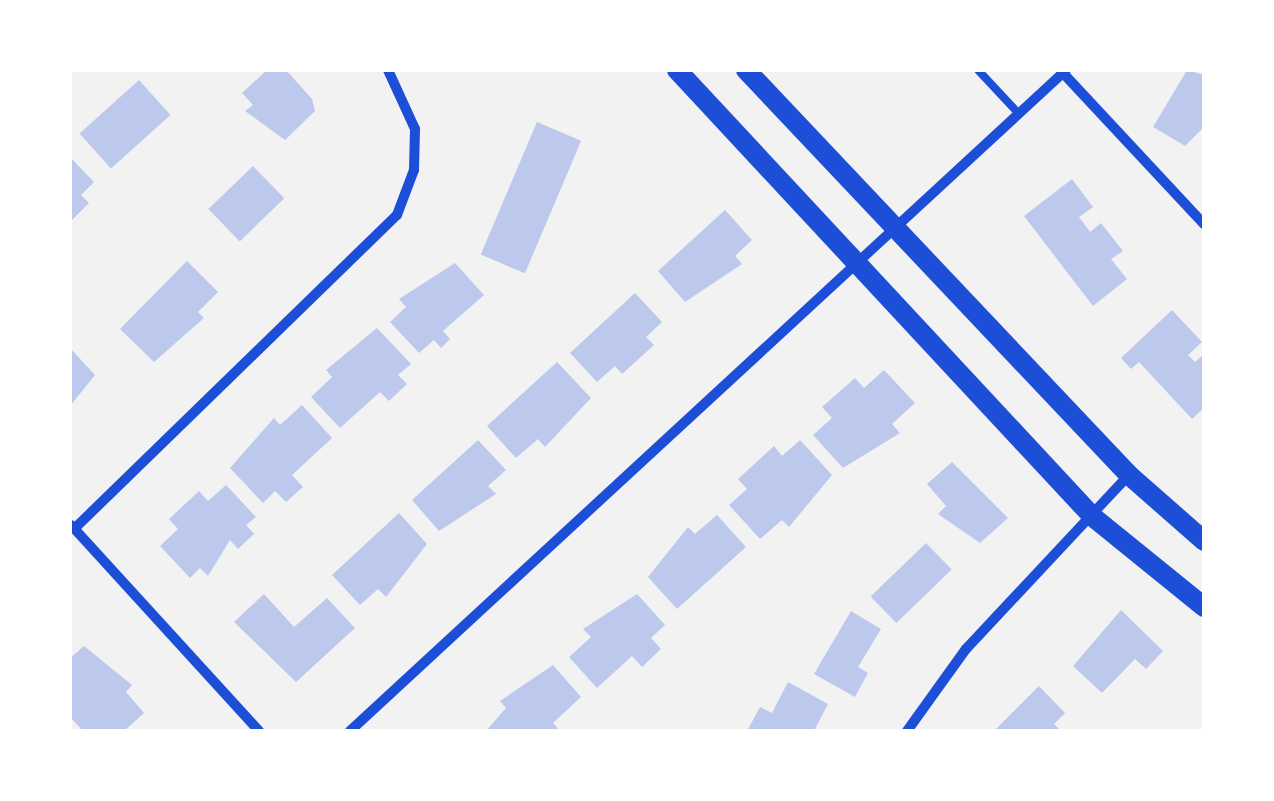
<!DOCTYPE html>
<html>
<head>
<meta charset="utf-8">
<style>
  body { margin:0 }
  #map { position:relative; width:1274px; height:801px; overflow:hidden; background:#f2f2f2; font-family:"Source Sans 3",sans-serif }
  div>[style] { position:absolute }
  [style*='--x'] { left:calc(var(--x)*1px); top:calc(var(--y)*1px); width:calc(var(--w)*1px); rotate:calc(var(--a)*1deg) }
  .building>* { inset:0; background:#bdc9ec; transform-origin:0 0 }
  .service>* { height:8px; margin:-4px; padding:0 4px; transform-origin:4px; border-radius:4px; background:#1d4ed8 }
  .minor>* { height:10px; margin:-5px; padding:0 5px; transform-origin:5px; border-radius:5px; background:#1d4ed8 }
  .secondary>* { height:20px; margin:-10px; padding:0 10px; transform-origin:10px; border-radius:10px; background:#1d4ed8 }
  span { translate:-50% -50%; white-space:nowrap; text-align:center; line-height:1.15; -webkit-text-stroke:8px #fff; paint-order:stroke }
  .frame { position:absolute; inset:0; border:72px solid #fff; pointer-events:none }
</style>
</head>
<body>
<div id="map">
  <div class="building">
    <i style="clip-path:polygon(267px 70px,286px 70px,312px 99px,315px 111px,285px 140px,245px 111px,253px 105px,242px 93px)"></i>
    <i style="clip-path:polygon(1187px 70px,1204px 75px,1204px 127px,1185px 146px,1153px 127px)"></i>
    <i style="left:139px;top:80px;width:47px;height:80px;rotate:48deg"></i>
    <i style="left:537px;top:122px;width:48px;height:144px;rotate:23deg"></i>
    <i style="clip-path:polygon(70px 157px,94px 182px,81px 195px,89px 203px,70px 222px)"></i>
    <i style="left:253px;top:166px;width:45px;height:62px;rotate:46deg"></i>
    <i style="clip-path:polygon(1072px 179px,1093px 207px,1079px 217px,1090px 232px,1101px 223px,1123px 251px,1111px 259px,1127px 279px,1093px 306px,1024px 216px)"></i>
    <i style="clip-path:polygon(725px 210px,752px 240px,735px 256px,742px 264px,685px 302px,658px 271px)"></i>
    <i style="clip-path:polygon(187px 261px,218px 292px,198px 312px,204px 318px,154px 362px,120px 329px)"></i>
    <i style="clip-path:polygon(455px 263px,484px 295px,443px 331px,450px 339px,441px 348px,434px 340px,419px 353px,390px 322px,406px 307px,399px 299px)"></i>
    <i style="clip-path:polygon(635px 293px,662px 322px,646px 337px,654px 345px,622px 374px,615px 366px,597px 382px,570px 353px)"></i>
    <i style="clip-path:polygon(1172px 310px,1202px 342px,1188px 355px,1195px 362px,1204px 354px,1204px 408px,1192px 419px,1139px 362px,1131px 369px,1121px 358px)"></i>
    <i style="clip-path:polygon(377px 328px,411px 364px,398px 375px,407px 384px,389px 401px,380px 392px,340px 428px,311px 397px,332px 377px,326px 370px)"></i>
    <i style="clip-path:polygon(70px 348px,95px 375px,70px 406px)"></i>
    <i style="clip-path:polygon(557px 362px,591px 398px,545px 447px,538px 439px,516px 458px,487px 426px)"></i>
    <i style="clip-path:polygon(884px 370px,915px 403px,892px 424px,900px 433px,843px 468px,813px 435px,832px 418px,822px 407px,855px 378px,864px 388px)"></i>
    <i style="clip-path:polygon(302px 405px,332px 438px,292px 475px,303px 487px,286px 502px,275px 491px,263px 503px,230px 468px,274px 418px,280px 425px)"></i>
    <i style="clip-path:polygon(478px 440px,506px 470px,488px 486px,496px 494px,439px 531px,412px 500px)"></i>
    <i style="clip-path:polygon(800px 440px,832px 475px,789px 527px,782px 520px,760px 539px,729px 505px,747px 489px,738px 479px,774px 446px,782px 456px)"></i>
    <i style="clip-path:polygon(952px 462px,1008px 518px,980px 543px,938px 514px,946px 506px,927px 484px)"></i>
    <i style="clip-path:polygon(226px 485px,256px 517px,246px 525px,254px 534px,238px 549px,230px 540px,208px 576px,200px 568px,190px 578px,160px 546px,178px 529px,169px 519px,199px 491px,208px 501px)"></i>
    <i style="clip-path:polygon(399px 513px,427px 544px,386px 597px,378px 589px,360px 605px,332px 575px)"></i>
    <i style="clip-path:polygon(717px 515px,746px 547px,677px 609px,648px 577px,688px 527px,695px 534px)"></i>
    <i style="left:926px;top:543px;width:37px;height:77px;rotate:46deg"></i>
    <i style="clip-path:polygon(264px 594px,294px 627px,327px 598px,355px 628px,296px 682px,234px 622px)"></i>
    <i style="clip-path:polygon(637px 594px,665px 625px,651px 638px,661px 649px,642px 667px,632px 656px,597px 688px,569px 657px,591px 637px,583px 629px)"></i>
    <i style="clip-path:polygon(1121px 610px,1163px 651px,1146px 669px,1135px 659px,1102px 693px,1073px 666px)"></i>
    <i style="clip-path:polygon(851px 611px,881px 629px,858px 667px,868px 673px,855px 697px,814px 674px)"></i>
    <i style="clip-path:polygon(84px 646px,132px 685px,126px 692px,144px 713px,124px 731px,83px 731px,70px 717px,70px 658px)"></i>
    <i style="clip-path:polygon(553px 665px,581px 697px,553px 723px,560px 731px,486px 731px,506px 708px,500px 701px)"></i>
    <i style="clip-path:polygon(788px 682px,828px 704px,814px 731px,747px 731px,760px 707px,772px 713px)"></i>
    <i style="clip-path:polygon(1039px 686px,1065px 713px,1054px 724px,1061px 731px,994px 731px)"></i>
  </div>
  <div class="service">
    <i style="--x:978;--y:70;--w:60;--a:47"></i>
  </div>
  <div class="minor">
    <i style="--x:1063;--y:73;--w:207;--a:47"></i>
    <i style="--x:71;--y:525;--w:279;--a:47.6"></i>
    <i style="--x:74;--y:529;--w:450;--a:-44.2"></i>
    <i style="--x:397;--y:215;--w:48;--a:-69.3"></i>
    <i style="--x:414;--y:170;--w:41;--a:-88.6"></i>
    <i style="--x:415;--y:129;--w:65;--a:-114.6"></i>
    <i style="--x:350;--y:731;--w:974;--a:-42.71"></i>
    <i style="--x:907;--y:731;--w:101;--a:-54.3"></i>
    <i style="--x:966;--y:649;--w:238;--a:-46.9"></i>
  </div>
  <div class="secondary">
    <i style="--x:677;--y:70;--w:611;--a:47.06"></i>
    <i style="--x:1093;--y:517;--w:143;--a:39"></i>
    <i style="--x:746;--y:70;--w:557;--a:46.6"></i>
    <i style="--x:1129;--y:475;--w:100;--a:41.3"></i>
  </div>
  <div class="frame"></div>
</div>
</body>
</html>
